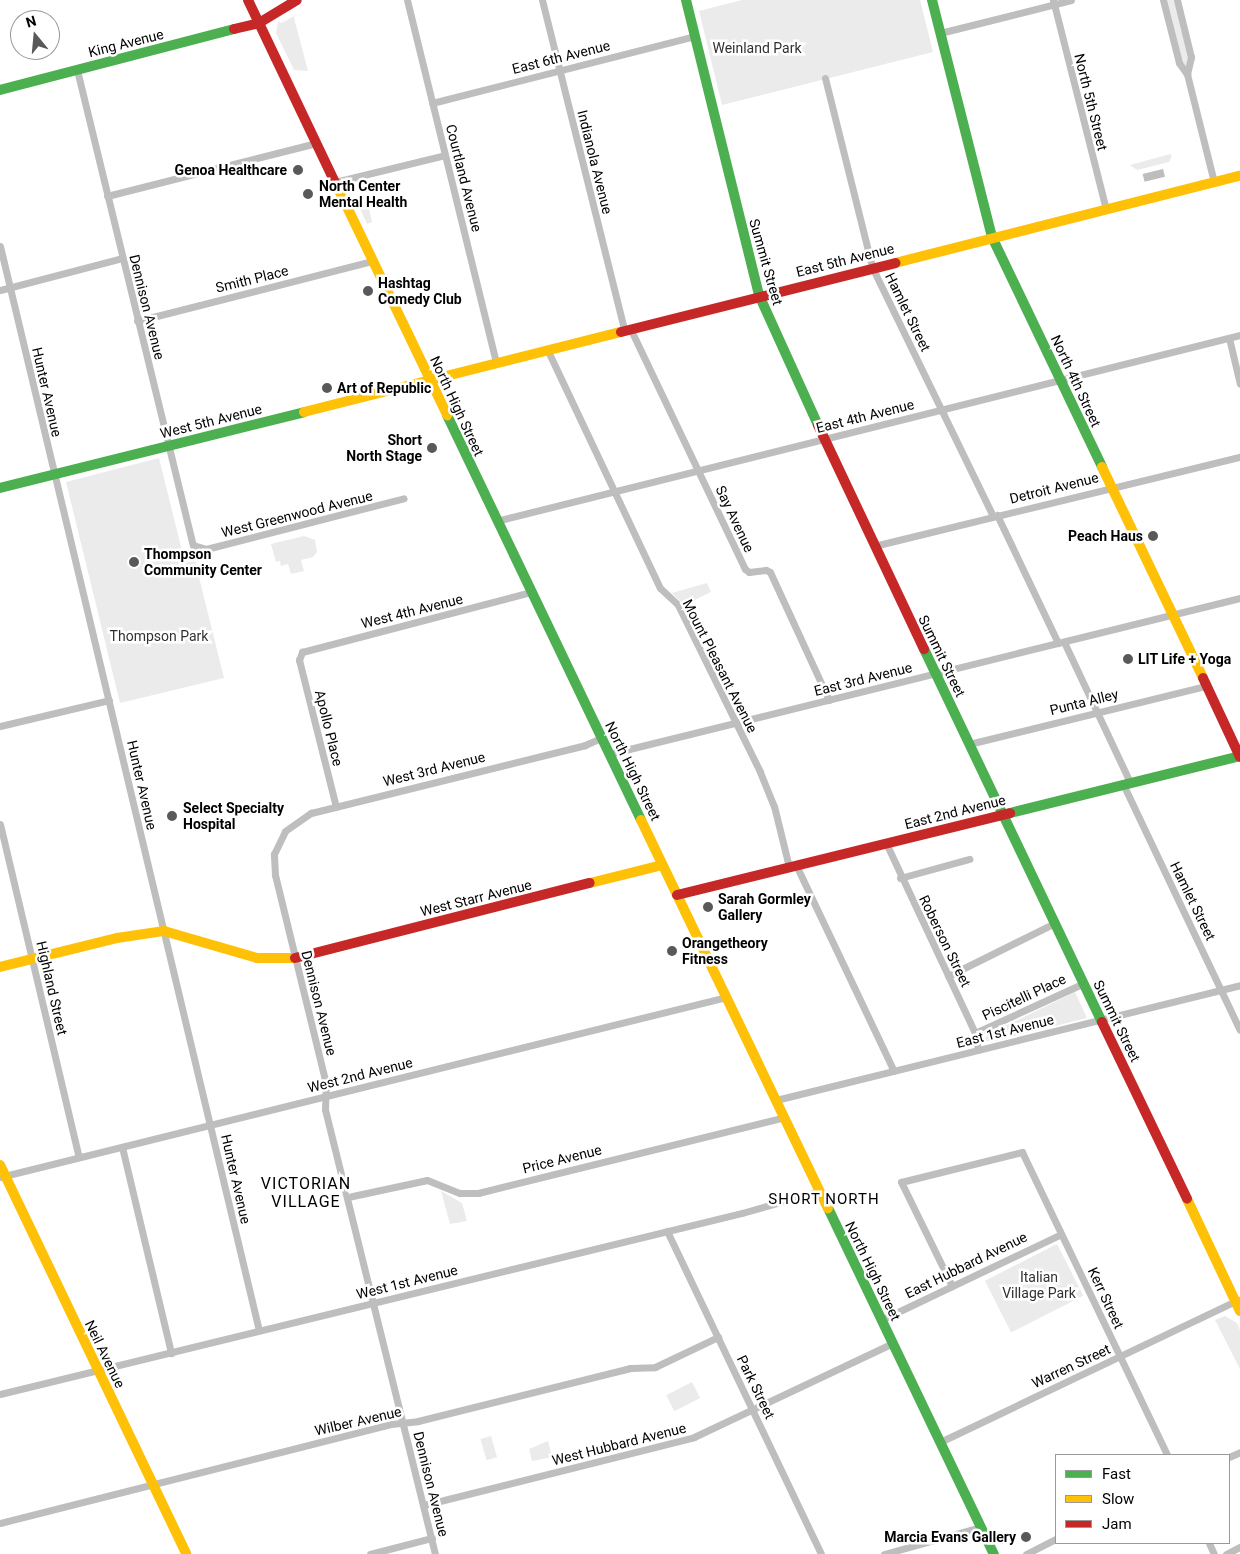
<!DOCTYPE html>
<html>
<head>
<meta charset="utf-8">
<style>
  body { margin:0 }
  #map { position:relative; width:1240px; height:1554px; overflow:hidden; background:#fff; font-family:Roboto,sans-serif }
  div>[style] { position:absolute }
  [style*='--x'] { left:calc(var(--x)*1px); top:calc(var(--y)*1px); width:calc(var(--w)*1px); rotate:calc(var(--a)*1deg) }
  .green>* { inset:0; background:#ebebeb; transform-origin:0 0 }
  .water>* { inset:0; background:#bdbdbd; transform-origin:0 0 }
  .street>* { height:7px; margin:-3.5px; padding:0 3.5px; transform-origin:3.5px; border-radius:3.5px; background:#bebebe }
  .fast>* { height:10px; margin:-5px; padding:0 5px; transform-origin:5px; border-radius:5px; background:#4caf50 }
  .slow>* { height:10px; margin:-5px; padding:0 5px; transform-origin:5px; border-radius:5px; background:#ffc107 }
  .jam>* { height:10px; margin:-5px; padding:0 5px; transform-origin:5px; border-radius:5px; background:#c62828 }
  .dots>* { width:14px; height:14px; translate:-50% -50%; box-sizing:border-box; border:2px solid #fff; border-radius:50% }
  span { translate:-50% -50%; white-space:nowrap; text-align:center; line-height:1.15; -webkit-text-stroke:5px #fff; paint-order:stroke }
  .street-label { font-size:14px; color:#000 }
  .park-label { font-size:14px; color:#313131 }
  .poi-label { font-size:14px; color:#000; font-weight:700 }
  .right { translate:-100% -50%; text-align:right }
  .left { translate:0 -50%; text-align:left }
  .neighbourhood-label { font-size:15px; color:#000; letter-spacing:1px }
  .quarter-label { font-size:16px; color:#000; letter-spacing:1px }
  .legend { position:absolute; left:1055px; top:1454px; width:175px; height:90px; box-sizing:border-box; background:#fff; border:1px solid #999; margin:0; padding:6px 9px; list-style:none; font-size:15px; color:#000 }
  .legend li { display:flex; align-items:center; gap:10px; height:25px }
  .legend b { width:25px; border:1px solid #999 }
  .north { position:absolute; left:10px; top:10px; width:50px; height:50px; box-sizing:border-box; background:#fff; border:1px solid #999; border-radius:50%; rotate:343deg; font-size:14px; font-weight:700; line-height:20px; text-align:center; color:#000 }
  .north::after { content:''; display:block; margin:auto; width:18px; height:22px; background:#595959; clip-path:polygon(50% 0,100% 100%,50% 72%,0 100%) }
</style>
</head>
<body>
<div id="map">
  <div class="green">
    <i style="clip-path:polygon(742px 0,920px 0,933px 52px,722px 105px,699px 11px)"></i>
    <i style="clip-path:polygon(1163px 0,1177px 0,1191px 62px,1182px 69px)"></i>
    <i style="clip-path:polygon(294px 16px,294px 18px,308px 71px,294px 70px,276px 33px,278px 22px,282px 23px)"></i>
    <i style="clip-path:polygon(1170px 154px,1172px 156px,1169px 162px,1137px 170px,1130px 165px)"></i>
    <i style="clip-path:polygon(367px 199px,372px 222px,367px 224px,357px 202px)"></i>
    <i style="clip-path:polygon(159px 458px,185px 563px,195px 561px,224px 678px,120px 703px,66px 482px)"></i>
    <i style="clip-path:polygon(304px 536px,315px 540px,317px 552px,313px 557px,301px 560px,304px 571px,291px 574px,288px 564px,281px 566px,280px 561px,276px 562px,271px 544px)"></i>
    <i style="clip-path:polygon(707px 583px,711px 592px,684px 605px,672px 593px)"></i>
    <i style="clip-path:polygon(1075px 992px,1087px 1018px,991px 1042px,984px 1040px,985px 1036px)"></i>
    <i style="clip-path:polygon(441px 1191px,462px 1203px,467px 1221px,450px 1224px)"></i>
    <i style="left:1057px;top:1244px;width:58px;height:81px;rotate:63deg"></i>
    <i style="clip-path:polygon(1225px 1316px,1237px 1323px,1240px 1330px,1240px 1369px,1215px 1320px)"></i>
    <i style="left:692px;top:1382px;width:18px;height:29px;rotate:63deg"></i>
    <i style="left:491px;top:1436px;width:22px;height:11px;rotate:74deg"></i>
    <i style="clip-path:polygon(548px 1441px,552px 1457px,532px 1461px,529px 1449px)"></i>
  </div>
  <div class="water">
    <i style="left:1163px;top:169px;width:8px;height:21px;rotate:76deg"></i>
  </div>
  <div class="street">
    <i style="--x:407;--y:0;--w:373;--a:76.2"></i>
    <i style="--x:542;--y:0;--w:339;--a:76"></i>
    <i style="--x:1053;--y:0;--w:216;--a:75.8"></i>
    <i style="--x:1163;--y:0;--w:65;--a:75.7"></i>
    <i style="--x:1179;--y:63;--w:14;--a:54"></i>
    <i style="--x:1187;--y:74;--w:111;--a:76"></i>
    <i style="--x:1177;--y:0;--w:59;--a:76.2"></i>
    <i style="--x:1191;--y:57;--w:17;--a:103"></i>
    <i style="--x:940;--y:33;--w:135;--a:-14.1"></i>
    <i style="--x:77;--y:70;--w:489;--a:76.3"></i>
    <i style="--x:193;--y:545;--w:14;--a:17"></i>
    <i style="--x:206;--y:549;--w:204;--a:-14.4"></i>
    <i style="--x:825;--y:78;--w:195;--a:76"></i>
    <i style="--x:872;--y:267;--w:277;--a:64.1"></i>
    <i style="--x:432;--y:103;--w:271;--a:-14.3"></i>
    <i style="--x:335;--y:182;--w:113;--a:-13.8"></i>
    <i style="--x:107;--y:196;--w:216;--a:-14.2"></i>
    <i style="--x:0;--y:246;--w:1115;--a:76.57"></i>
    <i style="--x:0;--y:290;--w:126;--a:-14.7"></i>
    <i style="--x:137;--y:321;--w:244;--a:-14.3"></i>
    <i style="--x:630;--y:328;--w:267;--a:64.5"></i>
    <i style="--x:745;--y:569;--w:5;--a:37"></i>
    <i style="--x:749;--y:572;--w:17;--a:-7"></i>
    <i style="--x:766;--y:570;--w:4;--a:27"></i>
    <i style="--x:770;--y:572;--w:141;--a:65.3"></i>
    <i style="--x:1229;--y:338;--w:47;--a:76.6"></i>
    <i style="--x:547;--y:349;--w:264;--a:64.7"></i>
    <i style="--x:660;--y:588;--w:25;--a:43"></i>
    <i style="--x:678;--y:605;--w:186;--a:63.8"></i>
    <i style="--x:760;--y:772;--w:37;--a:68"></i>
    <i style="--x:774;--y:806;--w:63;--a:76.2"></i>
    <i style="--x:997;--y:515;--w:142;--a:64.5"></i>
    <i style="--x:496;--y:521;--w:767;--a:-14.04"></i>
    <i style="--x:874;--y:546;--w:377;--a:-13.7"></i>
    <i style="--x:1064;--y:642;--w:155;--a:64.8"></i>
    <i style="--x:0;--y:726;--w:112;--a:-13.4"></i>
    <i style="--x:969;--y:744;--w:244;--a:-13.8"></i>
    <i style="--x:609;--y:754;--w:650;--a:-13.89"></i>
    <i style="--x:1123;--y:784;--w:272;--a:64.6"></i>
    <i style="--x:336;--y:807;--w:152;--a:-104.1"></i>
    <i style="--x:299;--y:660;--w:9;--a:-69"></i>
    <i style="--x:302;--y:652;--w:237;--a:-14.7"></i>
    <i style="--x:0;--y:824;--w:342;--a:76.7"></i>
    <i style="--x:886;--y:843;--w:210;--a:64.9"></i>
    <i style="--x:975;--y:1033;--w:17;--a:80"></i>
    <i style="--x:796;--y:865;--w:228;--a:64.6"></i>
    <i style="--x:900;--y:878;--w:72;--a:-15.4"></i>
    <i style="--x:948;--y:976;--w:119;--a:-26.4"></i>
    <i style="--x:975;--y:1033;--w:120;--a:-24.6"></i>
    <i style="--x:776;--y:1100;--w:478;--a:-13.9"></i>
    <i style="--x:122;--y:1147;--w:212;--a:76.6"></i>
    <i style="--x:0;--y:1177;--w:748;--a:-13.92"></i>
    <i style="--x:348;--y:1197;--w:81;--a:-12.1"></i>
    <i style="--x:427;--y:1180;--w:35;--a:22"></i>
    <i style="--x:460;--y:1193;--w:18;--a:0"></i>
    <i style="--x:478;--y:1193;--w:315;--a:-13.9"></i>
    <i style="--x:667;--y:1231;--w:358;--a:64.5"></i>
    <i style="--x:952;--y:1286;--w:116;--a:-116.1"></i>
    <i style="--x:901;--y:1182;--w:125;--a:-13.9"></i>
    <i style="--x:1022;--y:1152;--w:336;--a:64.4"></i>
    <i style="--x:881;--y:1320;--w:199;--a:-25.5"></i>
    <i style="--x:0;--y:1394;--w:764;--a:-13.71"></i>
    <i style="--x:742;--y:1213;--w:80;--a:-15.9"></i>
    <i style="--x:940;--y:1442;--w:330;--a:-25.5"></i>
    <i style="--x:1229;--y:1457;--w:12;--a:-24"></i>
    <i style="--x:424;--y:1505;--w:278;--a:-14.1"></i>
    <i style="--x:694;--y:1437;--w:220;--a:-25.3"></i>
    <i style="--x:0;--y:1523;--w:403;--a:-14.2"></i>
    <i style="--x:391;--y:1424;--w:27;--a:-6"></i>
    <i style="--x:418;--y:1421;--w:219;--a:-14"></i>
    <i style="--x:630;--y:1368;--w:25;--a:-2"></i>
    <i style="--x:655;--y:1367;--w:70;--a:-25.5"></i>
    <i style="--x:1209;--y:1543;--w:12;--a:66"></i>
    <i style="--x:370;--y:1554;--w:64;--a:-14.5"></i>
    <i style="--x:435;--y:1554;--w:458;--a:-103.9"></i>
    <i style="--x:325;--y:1109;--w:25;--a:-88"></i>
    <i style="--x:326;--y:1084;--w:215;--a:-103.7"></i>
    <i style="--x:275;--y:875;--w:21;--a:-93"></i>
    <i style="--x:274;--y:854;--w:25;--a:-64"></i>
    <i style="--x:285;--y:831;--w:32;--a:-35"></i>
    <i style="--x:311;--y:813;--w:282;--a:-13.9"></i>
    <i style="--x:585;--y:745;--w:17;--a:-24"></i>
    <i style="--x:884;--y:1554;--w:101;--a:-15.6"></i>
    <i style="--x:1026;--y:1554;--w:34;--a:-27"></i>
    <i style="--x:1226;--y:1554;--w:16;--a:-27"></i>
  </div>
  <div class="fast">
    <i style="--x:686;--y:0;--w:304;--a:76.1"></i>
    <i style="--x:759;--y:295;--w:143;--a:65.6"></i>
    <i style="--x:932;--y:0;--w:244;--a:75.8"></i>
    <i style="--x:992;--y:237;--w:255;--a:64.4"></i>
    <i style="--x:0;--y:90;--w:242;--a:-14.6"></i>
    <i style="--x:447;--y:415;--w:449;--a:64.4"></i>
    <i style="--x:0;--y:488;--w:313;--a:-14"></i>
    <i style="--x:924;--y:649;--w:413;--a:64.5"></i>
    <i style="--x:1010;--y:813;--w:237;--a:-13.9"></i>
    <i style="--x:828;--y:1208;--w:384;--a:64.4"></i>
  </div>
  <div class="slow">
    <i style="--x:335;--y:182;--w:259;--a:64.3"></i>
    <i style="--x:895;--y:263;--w:356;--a:-14.2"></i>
    <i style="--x:304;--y:412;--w:327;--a:-14.2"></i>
    <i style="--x:1102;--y:467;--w:234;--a:64.4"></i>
    <i style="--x:641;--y:820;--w:431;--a:64.3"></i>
    <i style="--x:590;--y:883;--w:74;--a:-14"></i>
    <i style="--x:0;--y:967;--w:121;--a:-13.9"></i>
    <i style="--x:117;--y:938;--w:48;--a:-8.5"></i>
    <i style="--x:164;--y:931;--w:97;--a:16.2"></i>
    <i style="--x:257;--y:958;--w:38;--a:0"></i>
    <i style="--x:0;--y:1165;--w:431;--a:64.4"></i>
    <i style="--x:1187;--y:1199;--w:124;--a:64.7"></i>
  </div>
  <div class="jam">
    <i style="--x:248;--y:0;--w:202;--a:64.5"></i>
    <i style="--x:234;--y:29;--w:26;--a:-13"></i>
    <i style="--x:259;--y:23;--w:44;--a:-31.2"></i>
    <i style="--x:621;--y:332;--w:283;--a:-14.1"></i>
    <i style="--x:818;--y:425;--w:248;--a:64.7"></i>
    <i style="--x:1203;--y:678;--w:87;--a:64.9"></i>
    <i style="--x:677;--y:895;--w:343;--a:-13.8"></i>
    <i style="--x:295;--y:958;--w:304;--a:-14.3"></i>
    <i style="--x:1102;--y:1022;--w:196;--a:64.3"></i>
  </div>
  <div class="dots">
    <i style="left:298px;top:170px;background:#595959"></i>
    <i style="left:308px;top:194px;background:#595959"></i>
    <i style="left:368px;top:291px;background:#595959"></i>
    <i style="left:327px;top:388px;background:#595959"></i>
    <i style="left:432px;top:448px;background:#595959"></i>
    <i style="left:1153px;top:536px;background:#595959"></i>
    <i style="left:134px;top:562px;background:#595959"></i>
    <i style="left:1128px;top:659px;background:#595959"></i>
    <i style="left:172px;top:816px;background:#595959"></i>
    <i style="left:708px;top:907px;background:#595959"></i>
    <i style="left:672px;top:951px;background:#595959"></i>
    <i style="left:1026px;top:1537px;background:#595959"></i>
  </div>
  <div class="street-label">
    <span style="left:126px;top:43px;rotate:-14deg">King Avenue</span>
    <span style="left:561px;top:57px;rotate:-14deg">East 6th Avenue</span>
    <span style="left:1091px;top:102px;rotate:76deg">North 5th Street</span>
    <span style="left:595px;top:162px;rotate:76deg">Indianola Avenue</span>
    <span style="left:464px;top:178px;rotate:76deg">Courtland Avenue</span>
    <span style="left:845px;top:260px;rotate:-14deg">East 5th Avenue</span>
    <span style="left:766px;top:262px;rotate:74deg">Summit Street</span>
    <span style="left:252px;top:279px;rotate:-14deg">Smith Place</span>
    <span style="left:147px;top:307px;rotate:76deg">Dennison Avenue</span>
    <span style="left:908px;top:312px;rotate:64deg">Hamlet Street</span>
    <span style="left:1076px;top:381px;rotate:65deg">North 4th Street</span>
    <span style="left:47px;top:392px;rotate:77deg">Hunter Avenue</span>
    <span style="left:457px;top:406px;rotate:65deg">North High Street</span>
    <span style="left:865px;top:416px;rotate:-14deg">East 4th Avenue</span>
    <span style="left:211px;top:421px;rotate:-14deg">West 5th Avenue</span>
    <span style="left:1054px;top:488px;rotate:-14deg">Detroit Avenue</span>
    <span style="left:297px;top:514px;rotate:-14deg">West Greenwood Avenue</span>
    <span style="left:735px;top:519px;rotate:65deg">Say Avenue</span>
    <span style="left:412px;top:611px;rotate:-14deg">West 4th Avenue</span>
    <span style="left:942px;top:656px;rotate:64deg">Summit Street</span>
    <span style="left:720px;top:666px;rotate:63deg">Mount Pleasant Avenue</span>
    <span style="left:863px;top:679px;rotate:-14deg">East 3rd Avenue</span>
    <span style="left:1084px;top:702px;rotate:-14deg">Punta Alley</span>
    <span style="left:329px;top:728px;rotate:76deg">Apollo Place</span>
    <span style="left:434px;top:769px;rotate:-14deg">West 3rd Avenue</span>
    <span style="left:633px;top:771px;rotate:64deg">North High Street</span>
    <span style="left:142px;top:785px;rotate:77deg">Hunter Avenue</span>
    <span style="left:955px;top:812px;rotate:-14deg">East 2nd Avenue</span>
    <span style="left:476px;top:898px;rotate:-14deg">West Starr Avenue</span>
    <span style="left:1193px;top:901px;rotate:64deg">Hamlet Street</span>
    <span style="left:945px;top:941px;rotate:64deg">Roberson Street</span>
    <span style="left:52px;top:988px;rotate:77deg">Highland Street</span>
    <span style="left:1024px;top:997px;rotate:-25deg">Piscitelli Place</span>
    <span style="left:319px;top:1003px;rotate:76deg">Dennison Avenue</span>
    <span style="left:1117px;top:1021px;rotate:64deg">Summit Street</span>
    <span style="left:1005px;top:1031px;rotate:-14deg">East 1st Avenue</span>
    <span style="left:360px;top:1075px;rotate:-14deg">West 2nd Avenue</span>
    <span style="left:562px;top:1159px;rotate:-14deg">Price Avenue</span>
    <span style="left:236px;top:1179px;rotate:77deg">Hunter Avenue</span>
    <span style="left:966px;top:1265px;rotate:-26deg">East Hubbard Avenue</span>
    <span style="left:873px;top:1271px;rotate:64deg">North High Street</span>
    <span style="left:407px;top:1282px;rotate:-14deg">West 1st Avenue</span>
    <span style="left:1106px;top:1298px;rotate:65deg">Kerr Street</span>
    <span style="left:105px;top:1354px;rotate:64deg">Neil Avenue</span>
    <span style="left:1071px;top:1366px;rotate:-25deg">Warren Street</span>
    <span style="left:756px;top:1387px;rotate:64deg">Park Street</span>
    <span style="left:358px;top:1421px;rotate:-13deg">Wilber Avenue</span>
    <span style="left:619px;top:1444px;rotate:-14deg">West Hubbard Avenue</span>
    <span style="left:431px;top:1484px;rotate:76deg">Dennison Avenue</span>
  </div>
  <div class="park-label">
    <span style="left:757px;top:48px">Weinland Park</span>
    <span style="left:159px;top:636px">Thompson Park</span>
    <span style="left:1039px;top:1285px">Italian<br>Village Park</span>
  </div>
  <div class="poi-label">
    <span class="right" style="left:287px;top:170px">Genoa Healthcare</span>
    <span class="left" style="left:319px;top:194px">North Center<br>Mental Health</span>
    <span class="left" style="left:378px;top:291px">Hashtag<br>Comedy Club</span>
    <span class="left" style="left:337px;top:388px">Art of Republic</span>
    <span class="right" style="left:422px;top:448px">Short<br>North Stage</span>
    <span class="right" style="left:1143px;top:536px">Peach Haus</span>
    <span class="left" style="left:144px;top:562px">Thompson<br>Community Center</span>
    <span class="left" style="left:1138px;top:659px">LIT Life + Yoga</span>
    <span class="left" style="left:183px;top:816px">Select Specialty<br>Hospital</span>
    <span class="left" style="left:718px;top:907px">Sarah Gormley<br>Gallery</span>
    <span class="left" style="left:682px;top:951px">Orangetheory<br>Fitness</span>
    <span class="right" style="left:1016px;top:1537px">Marcia Evans Gallery</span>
  </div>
  <div class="neighbourhood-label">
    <span style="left:824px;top:1200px">SHORT NORTH</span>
  </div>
  <div class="quarter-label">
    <span style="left:306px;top:1193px">VICTORIAN<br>VILLAGE</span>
  </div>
  <ul class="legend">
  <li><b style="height:6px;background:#4caf50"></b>Fast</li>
  <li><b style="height:6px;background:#ffc107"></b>Slow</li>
  <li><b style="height:6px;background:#c62828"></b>Jam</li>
  </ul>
  <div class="north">N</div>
</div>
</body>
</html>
